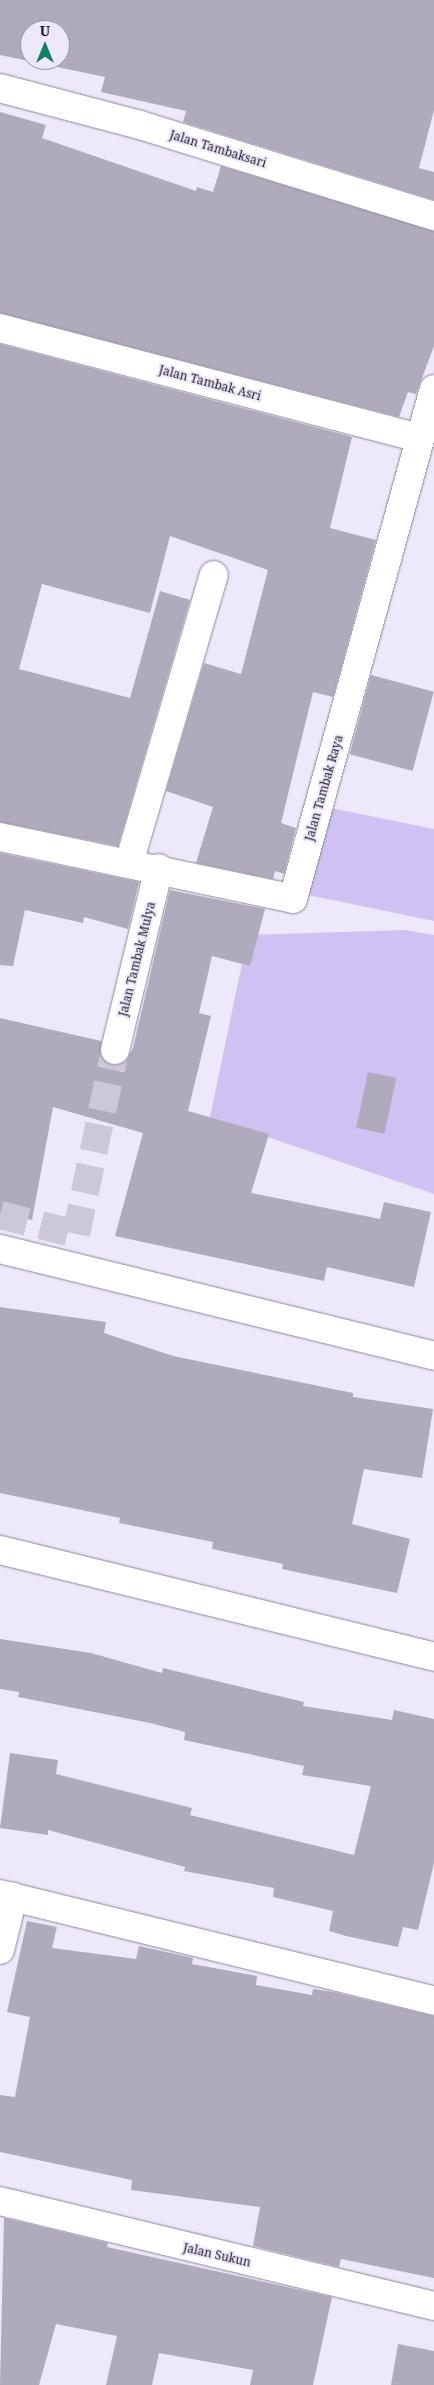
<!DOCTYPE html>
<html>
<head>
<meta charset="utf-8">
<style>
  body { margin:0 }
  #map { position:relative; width:434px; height:2385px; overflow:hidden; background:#ede8fa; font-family:"Noto Serif",serif }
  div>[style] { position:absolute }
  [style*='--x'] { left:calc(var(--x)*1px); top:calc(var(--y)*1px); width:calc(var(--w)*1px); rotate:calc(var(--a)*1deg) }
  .green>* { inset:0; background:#d0c1f3 }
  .building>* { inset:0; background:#b0abbc; transform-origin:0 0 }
  .street-tunnel>* { height:28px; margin-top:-14px; transform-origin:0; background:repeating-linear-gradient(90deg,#cdc8d9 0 28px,transparent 0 42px) }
  .roads { filter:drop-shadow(0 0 1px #8c8898) drop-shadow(0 0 1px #8c8898) }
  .street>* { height:28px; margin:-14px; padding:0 14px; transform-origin:14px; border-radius:14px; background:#fff }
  span { translate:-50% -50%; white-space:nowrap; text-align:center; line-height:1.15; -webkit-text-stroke:4px #ede8fa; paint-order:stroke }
  .street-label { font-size:12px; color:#18161c }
  .north { position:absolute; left:20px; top:20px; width:50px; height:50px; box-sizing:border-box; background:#ede8fa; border:1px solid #9894a1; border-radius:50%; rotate:0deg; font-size:14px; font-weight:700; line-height:20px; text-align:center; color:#18161c }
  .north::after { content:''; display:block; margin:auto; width:18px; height:22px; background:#0f815f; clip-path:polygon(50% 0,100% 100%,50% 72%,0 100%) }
</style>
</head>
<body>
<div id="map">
  <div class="green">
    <i style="clip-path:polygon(331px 808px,434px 829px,434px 921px,308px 895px)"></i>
    <i style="clip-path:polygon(405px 930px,434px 935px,434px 1194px,210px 1117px,248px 935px)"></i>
  </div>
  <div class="building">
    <i style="clip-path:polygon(evenodd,0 0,434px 0,434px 110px,419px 168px,434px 172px,434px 200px,183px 122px,186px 111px,101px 92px,105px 77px,0 55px,0 0,30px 30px,60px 30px,60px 60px,30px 60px,30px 30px)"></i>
    <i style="clip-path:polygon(0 112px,46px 125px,42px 138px,196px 191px,197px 187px,213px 192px,221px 166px,434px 231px,434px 346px,416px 394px,408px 392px,399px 417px,0 313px)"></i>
    <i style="clip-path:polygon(0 344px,352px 437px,330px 528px,376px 540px,333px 697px,313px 692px,281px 823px,296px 828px,284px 874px,275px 871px,273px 879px,196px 863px,213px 807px,166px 791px,204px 663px,241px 674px,268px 570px,170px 536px,150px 613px,42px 584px,19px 669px,130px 698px,160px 591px,190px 600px,118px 846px,0 822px)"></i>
    <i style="left:371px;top:675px;width:65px;height:82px;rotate:15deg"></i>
    <i style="clip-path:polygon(0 853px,139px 882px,128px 929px,84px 917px,83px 923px,25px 910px,13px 966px,0 965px)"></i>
    <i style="clip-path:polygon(170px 890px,265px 909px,250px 966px,212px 956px,199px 1013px,211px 1016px,188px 1111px,269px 1134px,251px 1193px,380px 1219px,384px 1202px,431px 1212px,414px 1287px,327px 1267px,324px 1281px,115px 1236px,143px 1133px,53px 1107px,32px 1220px,0 1213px,0 1018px,101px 1041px,105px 1062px,119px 1065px,126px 1061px,133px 1048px)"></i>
    <i style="left:368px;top:1072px;width:29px;height:57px;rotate:12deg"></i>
    <i style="clip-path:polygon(0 1307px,106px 1322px,104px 1333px,173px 1356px,353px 1393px,353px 1397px,433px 1409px,422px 1478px,364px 1469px,352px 1524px,410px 1539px,397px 1593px,282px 1569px,283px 1564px,212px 1549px,213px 1542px,119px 1523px,120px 1518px,0 1493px)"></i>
    <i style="clip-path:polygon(0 1639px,91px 1653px,162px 1673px,163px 1668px,304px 1702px,303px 1706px,392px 1720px,394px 1710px,434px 1719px,434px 1863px,418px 1930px,403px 1927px,398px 1947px,346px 1936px,329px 1931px,333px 1911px,273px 1897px,274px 1888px,184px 1871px,185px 1867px,48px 1830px,48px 1835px,0 1828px,10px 1753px,58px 1760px,56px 1774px,192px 1808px,190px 1815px,354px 1855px,371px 1786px,302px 1775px,304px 1766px,184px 1740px,185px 1732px,150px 1723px,18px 1697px,19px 1692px,0 1689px)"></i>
    <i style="clip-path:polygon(27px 1921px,57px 1927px,52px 1948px,136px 1959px,139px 1946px,193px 1958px,192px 1964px,257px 1976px,256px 1985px,312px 1995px,313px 1989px,333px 1992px,434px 2016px,434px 2278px,341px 2259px,339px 2267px,253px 2246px,260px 2207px,131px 2190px,132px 2180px,0 2152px,0 2095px,15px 2097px,30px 2017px,7px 2012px)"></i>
    <i style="clip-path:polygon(4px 2218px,108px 2243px,107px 2247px,332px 2297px,313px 2385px,250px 2385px,253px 2370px,159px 2353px,152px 2385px,106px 2385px,117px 2336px,56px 2324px,39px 2385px,0 2385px)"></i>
    <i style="clip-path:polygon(398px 2344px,434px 2351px,434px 2385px,391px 2385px)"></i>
  </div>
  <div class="street-tunnel">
    <i style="--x:0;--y:1215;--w:78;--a:14"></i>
    <i style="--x:76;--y:1234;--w:188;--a:-78"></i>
  </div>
  <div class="roads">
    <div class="street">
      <i style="--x:0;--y:88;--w:145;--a:14.8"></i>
      <i style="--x:140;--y:125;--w:308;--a:17.2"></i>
      <i style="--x:0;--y:328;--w:433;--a:14.7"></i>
      <i style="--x:0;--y:837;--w:299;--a:11.9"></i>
      <i style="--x:293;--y:899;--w:529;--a:-74.55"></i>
      <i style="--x:129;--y:863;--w:300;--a:-73.6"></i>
      <i style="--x:115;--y:1050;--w:187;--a:-76.4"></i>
      <i style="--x:0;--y:1249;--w:447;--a:13.8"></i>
      <i style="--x:0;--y:1550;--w:447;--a:13.8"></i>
      <i style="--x:0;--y:1894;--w:447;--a:13.8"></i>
      <i style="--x:0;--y:1950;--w:55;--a:-76.2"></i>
      <i style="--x:0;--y:2201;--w:447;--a:13.6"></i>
    </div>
  </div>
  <div class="street-label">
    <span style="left:218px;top:149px;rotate:17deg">Jalan Tambaksari</span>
    <span style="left:210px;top:383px;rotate:15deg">Jalan Tambak Asri</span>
    <span style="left:324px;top:788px;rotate:-74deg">Jalan Tambak Raya</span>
    <span style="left:137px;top:959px;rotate:-76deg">Jalan Tambak Mulya</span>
    <span style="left:217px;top:2255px;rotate:13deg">Jalan Sukun</span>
  </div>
  <div class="north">U</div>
</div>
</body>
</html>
